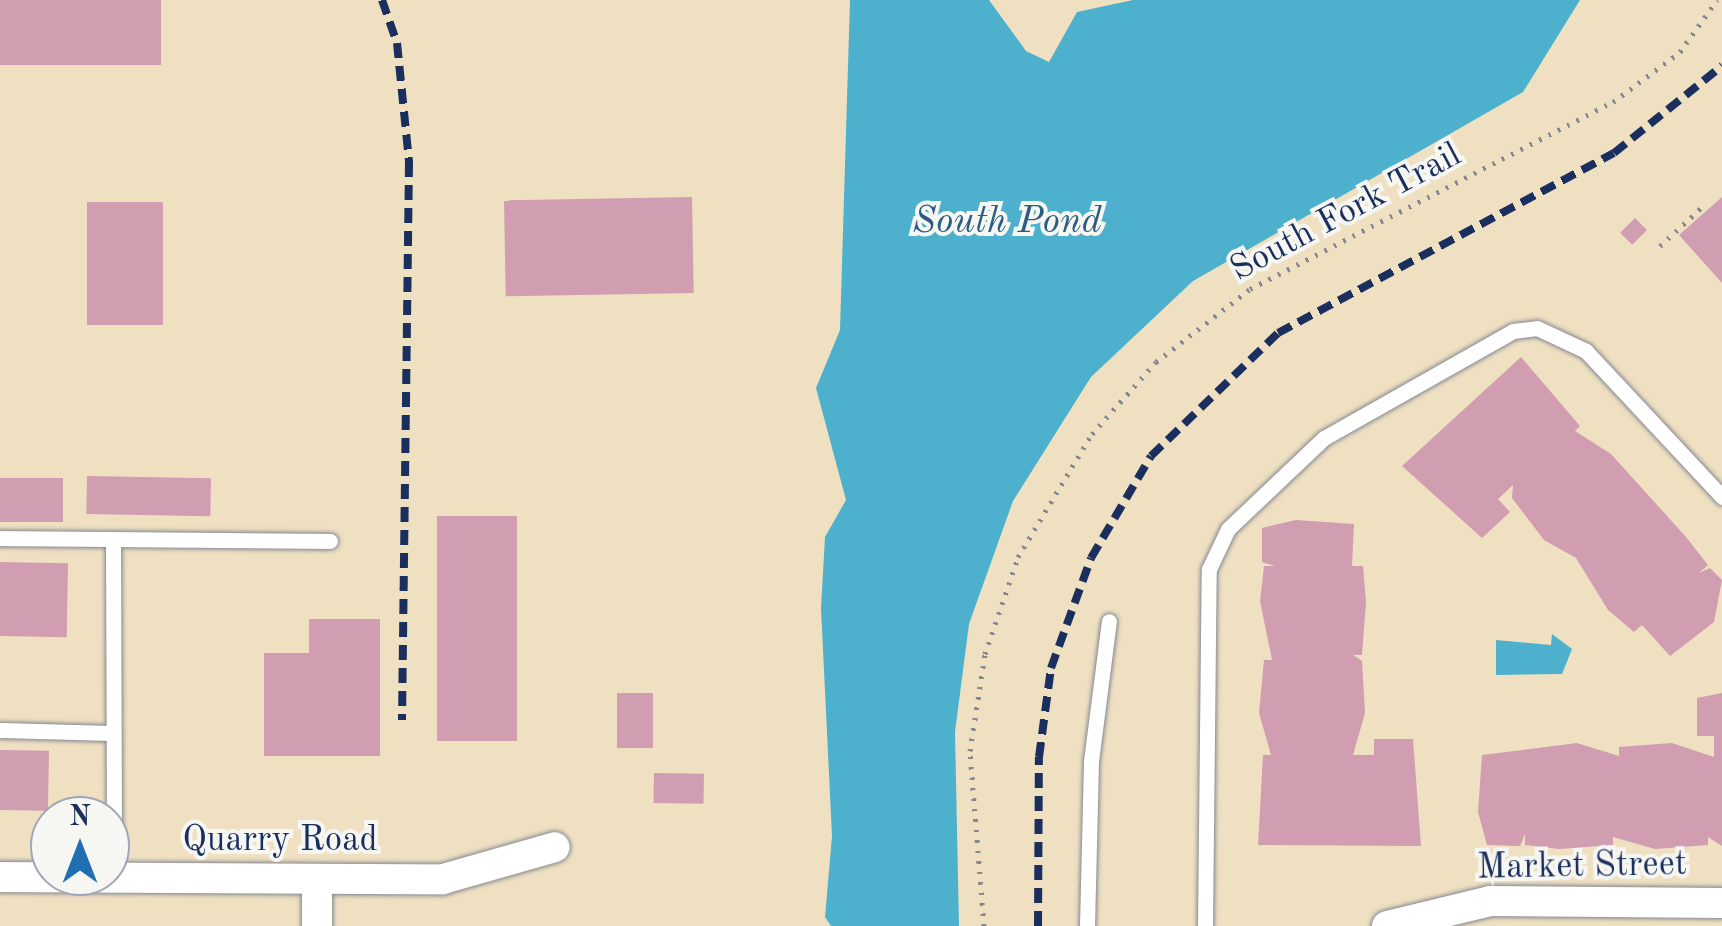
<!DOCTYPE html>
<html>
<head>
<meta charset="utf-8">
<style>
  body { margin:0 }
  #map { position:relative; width:1722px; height:926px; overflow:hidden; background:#efe0c2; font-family:"Old Standard TT",serif }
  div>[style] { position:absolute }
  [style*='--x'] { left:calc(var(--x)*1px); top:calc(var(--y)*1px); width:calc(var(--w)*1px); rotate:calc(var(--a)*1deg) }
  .water>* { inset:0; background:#4db0cc }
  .building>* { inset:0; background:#d09db1; transform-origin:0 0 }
  .path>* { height:5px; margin-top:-2.5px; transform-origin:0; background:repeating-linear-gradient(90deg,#858890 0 2.5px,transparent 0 10.5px) }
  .roads { filter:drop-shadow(0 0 2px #858890) drop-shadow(0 0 2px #858890) }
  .service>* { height:15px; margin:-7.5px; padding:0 7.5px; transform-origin:7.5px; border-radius:7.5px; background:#fff }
  .minor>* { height:30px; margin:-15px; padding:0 15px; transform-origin:15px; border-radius:15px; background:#fff }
  .rail>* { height:8px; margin-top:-4px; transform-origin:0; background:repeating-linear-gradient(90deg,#1b2f5e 0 15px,transparent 0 23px) }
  span { translate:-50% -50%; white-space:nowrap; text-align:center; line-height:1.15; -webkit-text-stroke:8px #f6f6f2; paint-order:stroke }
  .street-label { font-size:35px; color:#1b2f5e }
  .water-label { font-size:38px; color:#2c5c84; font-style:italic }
  .north { position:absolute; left:30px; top:796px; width:100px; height:100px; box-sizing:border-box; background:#f6f6f2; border:2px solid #9ea6b7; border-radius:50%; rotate:0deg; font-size:28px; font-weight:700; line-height:40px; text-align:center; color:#1b2f5e }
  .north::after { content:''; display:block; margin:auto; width:35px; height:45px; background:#1f6fb2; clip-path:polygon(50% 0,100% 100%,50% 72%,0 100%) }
</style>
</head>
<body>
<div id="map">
  <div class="water">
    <i style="clip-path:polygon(850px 0,989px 0,1026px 51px,1049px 62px,1077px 12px,1133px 0,1580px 0,1523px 92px,1193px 281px,1091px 377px,1013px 501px,969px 624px,955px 732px,959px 926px,831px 926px,825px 917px,832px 836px,821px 608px,825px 537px,846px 500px,816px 388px,840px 330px)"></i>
    <i style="clip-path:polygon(1552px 634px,1572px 649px,1562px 674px,1496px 675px,1496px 640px,1551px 645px)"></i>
  </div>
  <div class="building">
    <i style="left:0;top:0;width:161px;height:65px"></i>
    <i style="left:692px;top:197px;width:96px;height:188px;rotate:89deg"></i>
    <i style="clip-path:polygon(1722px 197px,1722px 283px,1679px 235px)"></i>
    <i style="left:87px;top:202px;width:76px;height:123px"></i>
    <i style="left:1635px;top:218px;width:17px;height:21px;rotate:45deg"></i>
    <i style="clip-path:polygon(1521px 357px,1580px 426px,1575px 431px,1611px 454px,1686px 537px,1708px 565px,1699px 573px,1710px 568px,1722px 580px,1714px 622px,1670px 656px,1642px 625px,1634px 632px,1608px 610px,1576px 558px,1544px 540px,1512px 498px,1513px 485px,1498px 499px,1510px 512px,1482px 538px,1402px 466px)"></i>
    <i style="left:87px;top:476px;width:124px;height:38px;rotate:1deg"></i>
    <i style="left:0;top:478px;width:63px;height:44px"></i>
    <i style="left:437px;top:516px;width:80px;height:225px"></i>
    <i style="clip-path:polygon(1296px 520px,1354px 524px,1352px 566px,1363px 566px,1366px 602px,1362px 655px,1353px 655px,1362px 661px,1365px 713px,1353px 755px,1374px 755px,1374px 739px,1413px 739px,1421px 846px,1258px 845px,1263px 755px,1271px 755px,1259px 713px,1264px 660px,1272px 660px,1260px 601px,1264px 566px,1275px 566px,1262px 562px,1262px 528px)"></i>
    <i style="left:0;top:562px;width:68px;height:74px;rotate:1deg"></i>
    <i style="clip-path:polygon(309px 619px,380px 619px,380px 756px,264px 756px,264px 653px,309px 653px)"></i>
    <i style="left:617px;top:693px;width:36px;height:55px"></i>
    <i style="clip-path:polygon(1722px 693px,1722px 846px,1708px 837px,1708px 845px,1655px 849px,1613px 837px,1613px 845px,1559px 849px,1525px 845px,1525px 834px,1520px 846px,1487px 845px,1478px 812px,1482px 755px,1577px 743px,1619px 756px,1619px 747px,1672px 743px,1714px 757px,1714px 736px,1697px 736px,1697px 698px)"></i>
    <i style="left:0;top:750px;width:49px;height:60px;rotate:1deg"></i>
    <i style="left:654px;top:773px;width:50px;height:30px;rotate:1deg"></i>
  </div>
  <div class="path">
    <i style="--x:1660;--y:246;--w:59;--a:-42.9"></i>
    <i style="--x:984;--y:926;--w:176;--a:-94.6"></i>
    <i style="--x:970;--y:751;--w:98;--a:-81.2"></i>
    <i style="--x:985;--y:654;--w:102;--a:-71.2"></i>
    <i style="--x:1018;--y:557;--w:144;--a:-59"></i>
    <i style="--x:1092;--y:434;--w:96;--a:-48.4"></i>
    <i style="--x:1156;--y:362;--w:119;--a:-37.8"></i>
    <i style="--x:1250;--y:289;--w:408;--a:-27.3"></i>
    <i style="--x:1613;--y:102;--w:84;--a:-36.7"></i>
    <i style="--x:1680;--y:52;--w:64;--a:-54.6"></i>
  </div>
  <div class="roads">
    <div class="service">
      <i style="--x:0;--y:538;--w:330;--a:0.5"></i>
      <i style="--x:113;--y:539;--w:338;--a:89.8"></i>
      <i style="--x:0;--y:730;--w:113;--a:1.5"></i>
      <i style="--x:1087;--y:926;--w:165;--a:-88.6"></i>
      <i style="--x:1091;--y:761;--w:141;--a:-82.7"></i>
      <i style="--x:1205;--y:926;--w:357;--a:-89.4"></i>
      <i style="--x:1209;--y:569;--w:44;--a:-64.6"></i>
      <i style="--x:1228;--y:529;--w:132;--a:-43.5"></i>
      <i style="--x:1324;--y:438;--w:217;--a:-29.5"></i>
      <i style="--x:1513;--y:331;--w:24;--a:-7"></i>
      <i style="--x:1537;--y:328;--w:54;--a:25.1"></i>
      <i style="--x:1586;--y:351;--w:200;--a:47"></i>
    </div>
    <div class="minor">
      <i style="--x:0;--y:877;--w:443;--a:0.3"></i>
      <i style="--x:443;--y:879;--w:116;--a:-15.9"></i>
      <i style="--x:317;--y:926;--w:47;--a:-90"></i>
      <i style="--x:1387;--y:926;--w:106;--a:-13.6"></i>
      <i style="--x:1490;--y:901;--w:232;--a:0.5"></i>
    </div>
  </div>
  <div class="rail">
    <i style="--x:382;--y:0;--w:46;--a:70.8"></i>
    <i style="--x:397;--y:43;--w:120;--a:84.2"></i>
    <i style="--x:409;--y:162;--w:558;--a:90.72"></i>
    <i style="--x:1038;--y:926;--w:169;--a:-89.7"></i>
    <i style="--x:1039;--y:757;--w:90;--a:-82.3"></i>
    <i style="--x:1051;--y:668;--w:117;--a:-70"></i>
    <i style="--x:1091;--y:558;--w:118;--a:-59.5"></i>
    <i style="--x:1151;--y:456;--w:177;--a:-44.1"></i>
    <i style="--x:1278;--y:333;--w:381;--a:-28.2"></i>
    <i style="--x:1614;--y:153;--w:139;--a:-38.9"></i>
  </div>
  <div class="street-label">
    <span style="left:1346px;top:213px;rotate:-28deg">South Fork Trail</span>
    <span style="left:280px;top:841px">Quarry Road</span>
    <span style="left:1582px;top:867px;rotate:-1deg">Market Street</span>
  </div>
  <div class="water-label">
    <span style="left:1007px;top:223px">South Pond</span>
  </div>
  <div class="north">N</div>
</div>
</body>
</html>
